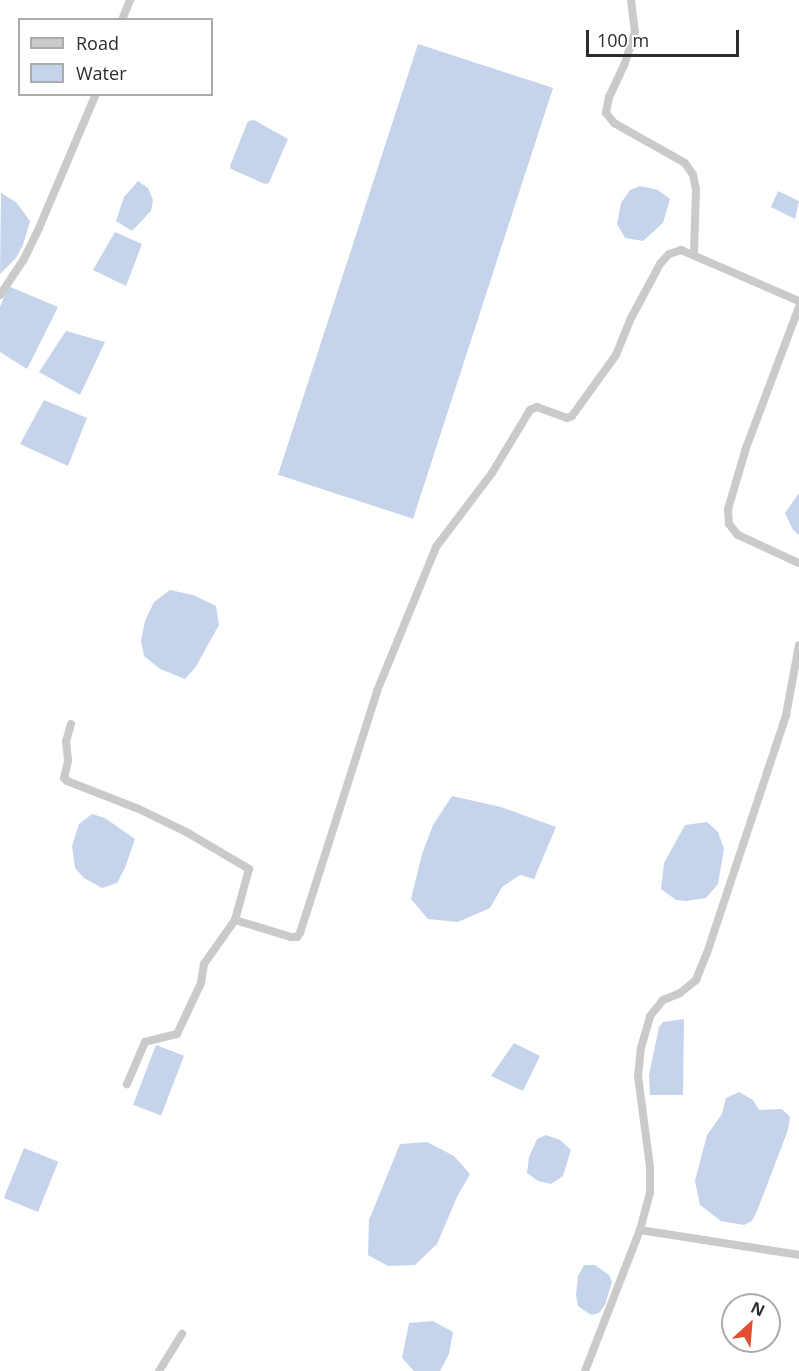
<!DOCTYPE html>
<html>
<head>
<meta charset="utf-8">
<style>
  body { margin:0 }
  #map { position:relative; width:799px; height:1371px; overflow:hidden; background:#fff; font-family:"Open Sans",sans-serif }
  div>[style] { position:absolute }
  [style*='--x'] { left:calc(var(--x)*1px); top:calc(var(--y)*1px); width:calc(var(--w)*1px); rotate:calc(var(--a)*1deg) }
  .water>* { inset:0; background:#c6d4eb; transform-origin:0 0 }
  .minor>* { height:8px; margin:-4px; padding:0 4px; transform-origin:4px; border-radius:4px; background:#cacaca }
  span { translate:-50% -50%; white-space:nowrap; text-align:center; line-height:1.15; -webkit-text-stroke:6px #fff; paint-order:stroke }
  .legend { position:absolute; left:18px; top:18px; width:195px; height:78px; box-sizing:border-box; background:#fff; border:2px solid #ababab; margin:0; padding:8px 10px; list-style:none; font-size:18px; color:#2d2d2d }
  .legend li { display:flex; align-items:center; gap:12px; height:30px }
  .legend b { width:30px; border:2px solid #ababab }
  .north { position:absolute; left:721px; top:1293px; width:60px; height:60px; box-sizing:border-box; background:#fff; border:2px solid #ababab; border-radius:50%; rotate:26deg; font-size:16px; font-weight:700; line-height:24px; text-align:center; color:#2d2d2d }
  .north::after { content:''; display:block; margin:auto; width:21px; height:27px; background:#e34d30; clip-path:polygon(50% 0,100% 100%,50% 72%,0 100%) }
  .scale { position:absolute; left:586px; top:30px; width:153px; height:27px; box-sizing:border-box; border:3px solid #2d2d2d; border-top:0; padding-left:8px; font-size:18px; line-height:21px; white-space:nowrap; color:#2d2d2d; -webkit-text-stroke:4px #fff; paint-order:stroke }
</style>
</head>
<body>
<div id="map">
  <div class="water">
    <i style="left:418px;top:44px;width:142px;height:453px;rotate:18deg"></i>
    <i style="clip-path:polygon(254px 120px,288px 139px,269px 183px,265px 184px,231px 169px,230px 166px,248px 121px)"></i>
    <i style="clip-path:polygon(138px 181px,148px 188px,153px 200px,151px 211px,132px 231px,116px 221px,124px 197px)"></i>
    <i style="clip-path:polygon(640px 186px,658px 190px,670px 199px,663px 223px,643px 241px,625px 238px,617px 224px,621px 203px,630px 190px)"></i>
    <i style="clip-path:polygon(778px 191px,799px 201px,795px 219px,771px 207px)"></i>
    <i style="clip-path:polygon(1px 193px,16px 202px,30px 221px,23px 245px,16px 258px,0 274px)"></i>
    <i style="clip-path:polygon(115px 232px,142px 244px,126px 286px,93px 270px)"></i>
    <i style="clip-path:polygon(8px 286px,58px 307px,27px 369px,0 352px,0 307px)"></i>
    <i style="clip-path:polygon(66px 331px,105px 342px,80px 395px,39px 372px)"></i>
    <i style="clip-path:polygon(44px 400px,87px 418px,68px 466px,20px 444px)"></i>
    <i style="clip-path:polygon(799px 493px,799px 535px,793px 530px,785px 513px)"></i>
    <i style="clip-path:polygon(170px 590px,193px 595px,216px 606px,219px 625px,195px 668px,185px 679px,160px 669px,144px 656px,141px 641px,145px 621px,154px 602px)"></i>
    <i style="clip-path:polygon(452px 796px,501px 807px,556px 827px,534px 879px,520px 875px,502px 887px,490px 908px,458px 922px,428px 919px,411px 899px,422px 854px,433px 825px)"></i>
    <i style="clip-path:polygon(92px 814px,105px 818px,135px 839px,125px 868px,117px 883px,102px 888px,84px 878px,75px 868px,72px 846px,79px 824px)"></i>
    <i style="clip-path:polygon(707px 822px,718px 832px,724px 849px,718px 884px,706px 898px,687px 901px,676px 900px,661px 889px,664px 863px,685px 825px)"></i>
    <i style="clip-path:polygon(684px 1019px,683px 1095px,650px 1095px,649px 1075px,659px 1027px,663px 1022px)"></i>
    <i style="clip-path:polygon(514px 1043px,540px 1056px,523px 1091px,491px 1076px)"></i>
    <i style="left:156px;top:1045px;width:30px;height:64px;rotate:21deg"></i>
    <i style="clip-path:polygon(739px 1092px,753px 1100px,759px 1110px,782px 1109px,790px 1117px,788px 1130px,757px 1211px,752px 1221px,744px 1225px,721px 1221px,700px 1205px,695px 1181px,707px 1135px,722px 1114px,726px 1098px)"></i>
    <i style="clip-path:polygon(546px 1135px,560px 1140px,571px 1150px,563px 1176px,551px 1184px,538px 1181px,527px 1173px,529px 1157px,537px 1139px)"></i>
    <i style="clip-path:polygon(427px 1142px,454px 1156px,470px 1174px,457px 1197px,437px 1244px,415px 1265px,388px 1266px,368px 1255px,369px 1220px,400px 1144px)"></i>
    <i style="left:24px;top:1148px;width:37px;height:54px;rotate:22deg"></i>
    <i style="clip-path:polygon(584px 1265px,595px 1265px,609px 1275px,612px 1282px,605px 1305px,599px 1313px,591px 1315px,578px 1306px,576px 1295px,578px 1276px)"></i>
    <i style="clip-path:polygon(433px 1321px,453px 1332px,449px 1354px,440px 1371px,414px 1371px,402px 1358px,409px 1323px)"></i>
  </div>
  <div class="minor">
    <i style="--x:631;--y:0;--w:32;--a:83"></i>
    <i style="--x:635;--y:32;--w:33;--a:108"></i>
    <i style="--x:625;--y:63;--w:38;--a:115"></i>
    <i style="--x:609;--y:97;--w:16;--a:101"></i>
    <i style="--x:606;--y:113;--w:13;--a:51"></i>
    <i style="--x:614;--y:123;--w:81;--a:29.4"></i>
    <i style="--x:685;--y:163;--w:14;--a:56"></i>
    <i style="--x:693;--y:175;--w:14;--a:78"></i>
    <i style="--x:696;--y:189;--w:65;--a:91.8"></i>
    <i style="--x:122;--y:20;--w:22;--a:-68"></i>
    <i style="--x:0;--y:295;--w:43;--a:-56.3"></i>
    <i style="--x:24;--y:259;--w:34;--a:-64"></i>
    <i style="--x:39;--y:228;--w:146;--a:-67"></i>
    <i style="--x:799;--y:307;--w:151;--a:110.6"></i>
    <i style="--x:746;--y:448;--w:64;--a:106.4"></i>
    <i style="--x:728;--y:509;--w:15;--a:86"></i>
    <i style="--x:729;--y:524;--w:14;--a:51"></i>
    <i style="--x:738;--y:535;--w:67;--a:24.7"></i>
    <i style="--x:71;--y:724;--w:18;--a:106"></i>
    <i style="--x:66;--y:741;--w:20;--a:84"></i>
    <i style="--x:68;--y:761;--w:17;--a:103"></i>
    <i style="--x:64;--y:778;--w:4;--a:45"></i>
    <i style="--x:67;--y:781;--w:77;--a:21.3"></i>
    <i style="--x:139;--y:809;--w:55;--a:26.1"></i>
    <i style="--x:188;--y:833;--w:71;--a:30.5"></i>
    <i style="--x:249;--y:869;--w:53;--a:105.4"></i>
    <i style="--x:235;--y:920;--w:54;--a:125.2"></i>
    <i style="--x:204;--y:964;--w:19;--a:99"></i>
    <i style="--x:201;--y:983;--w:56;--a:115.2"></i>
    <i style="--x:177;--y:1034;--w:33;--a:166"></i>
    <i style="--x:145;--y:1042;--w:46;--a:113.2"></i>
    <i style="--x:235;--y:920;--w:59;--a:16.9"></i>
    <i style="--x:291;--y:937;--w:6;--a:0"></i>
    <i style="--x:297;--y:937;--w:5;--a:-53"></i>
    <i style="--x:300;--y:933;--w:254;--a:-72.3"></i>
    <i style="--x:377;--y:691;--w:156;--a:-67.7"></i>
    <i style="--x:436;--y:547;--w:93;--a:-52.9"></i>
    <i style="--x:492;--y:473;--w:74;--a:-58.9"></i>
    <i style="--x:530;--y:410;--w:8;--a:-23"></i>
    <i style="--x:537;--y:407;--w:32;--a:20"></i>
    <i style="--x:567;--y:418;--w:5;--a:-22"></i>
    <i style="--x:572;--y:416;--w:75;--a:-54.2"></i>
    <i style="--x:616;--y:355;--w:38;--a:-68"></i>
    <i style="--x:630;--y:320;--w:64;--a:-61.8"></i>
    <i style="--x:660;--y:264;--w:13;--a:-48"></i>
    <i style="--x:669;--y:254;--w:13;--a:-18"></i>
    <i style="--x:681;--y:250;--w:129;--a:23.4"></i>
    <i style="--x:640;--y:1230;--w:38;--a:-75"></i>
    <i style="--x:650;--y:1193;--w:26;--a:-90"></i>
    <i style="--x:650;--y:1167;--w:92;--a:-97.5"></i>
    <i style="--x:638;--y:1076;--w:28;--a:-84"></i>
    <i style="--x:641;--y:1048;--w:33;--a:-74"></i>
    <i style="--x:650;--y:1016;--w:21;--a:-51"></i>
    <i style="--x:663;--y:1000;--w:18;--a:-22"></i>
    <i style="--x:680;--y:993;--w:21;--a:-39"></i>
    <i style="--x:696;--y:980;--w:29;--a:-68"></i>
    <i style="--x:707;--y:953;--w:251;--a:-71.6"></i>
    <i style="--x:786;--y:715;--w:71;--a:-79.5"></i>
    <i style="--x:159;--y:1371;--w:44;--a:-58.1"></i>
    <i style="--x:585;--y:1371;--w:151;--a:-68.7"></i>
    <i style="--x:640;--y:1230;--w:161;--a:8.9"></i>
  </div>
  <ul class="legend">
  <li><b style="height:8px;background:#cacaca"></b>Road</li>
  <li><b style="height:16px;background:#c6d4eb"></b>Water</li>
  </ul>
  <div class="north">N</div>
  <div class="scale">100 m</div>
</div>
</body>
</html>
